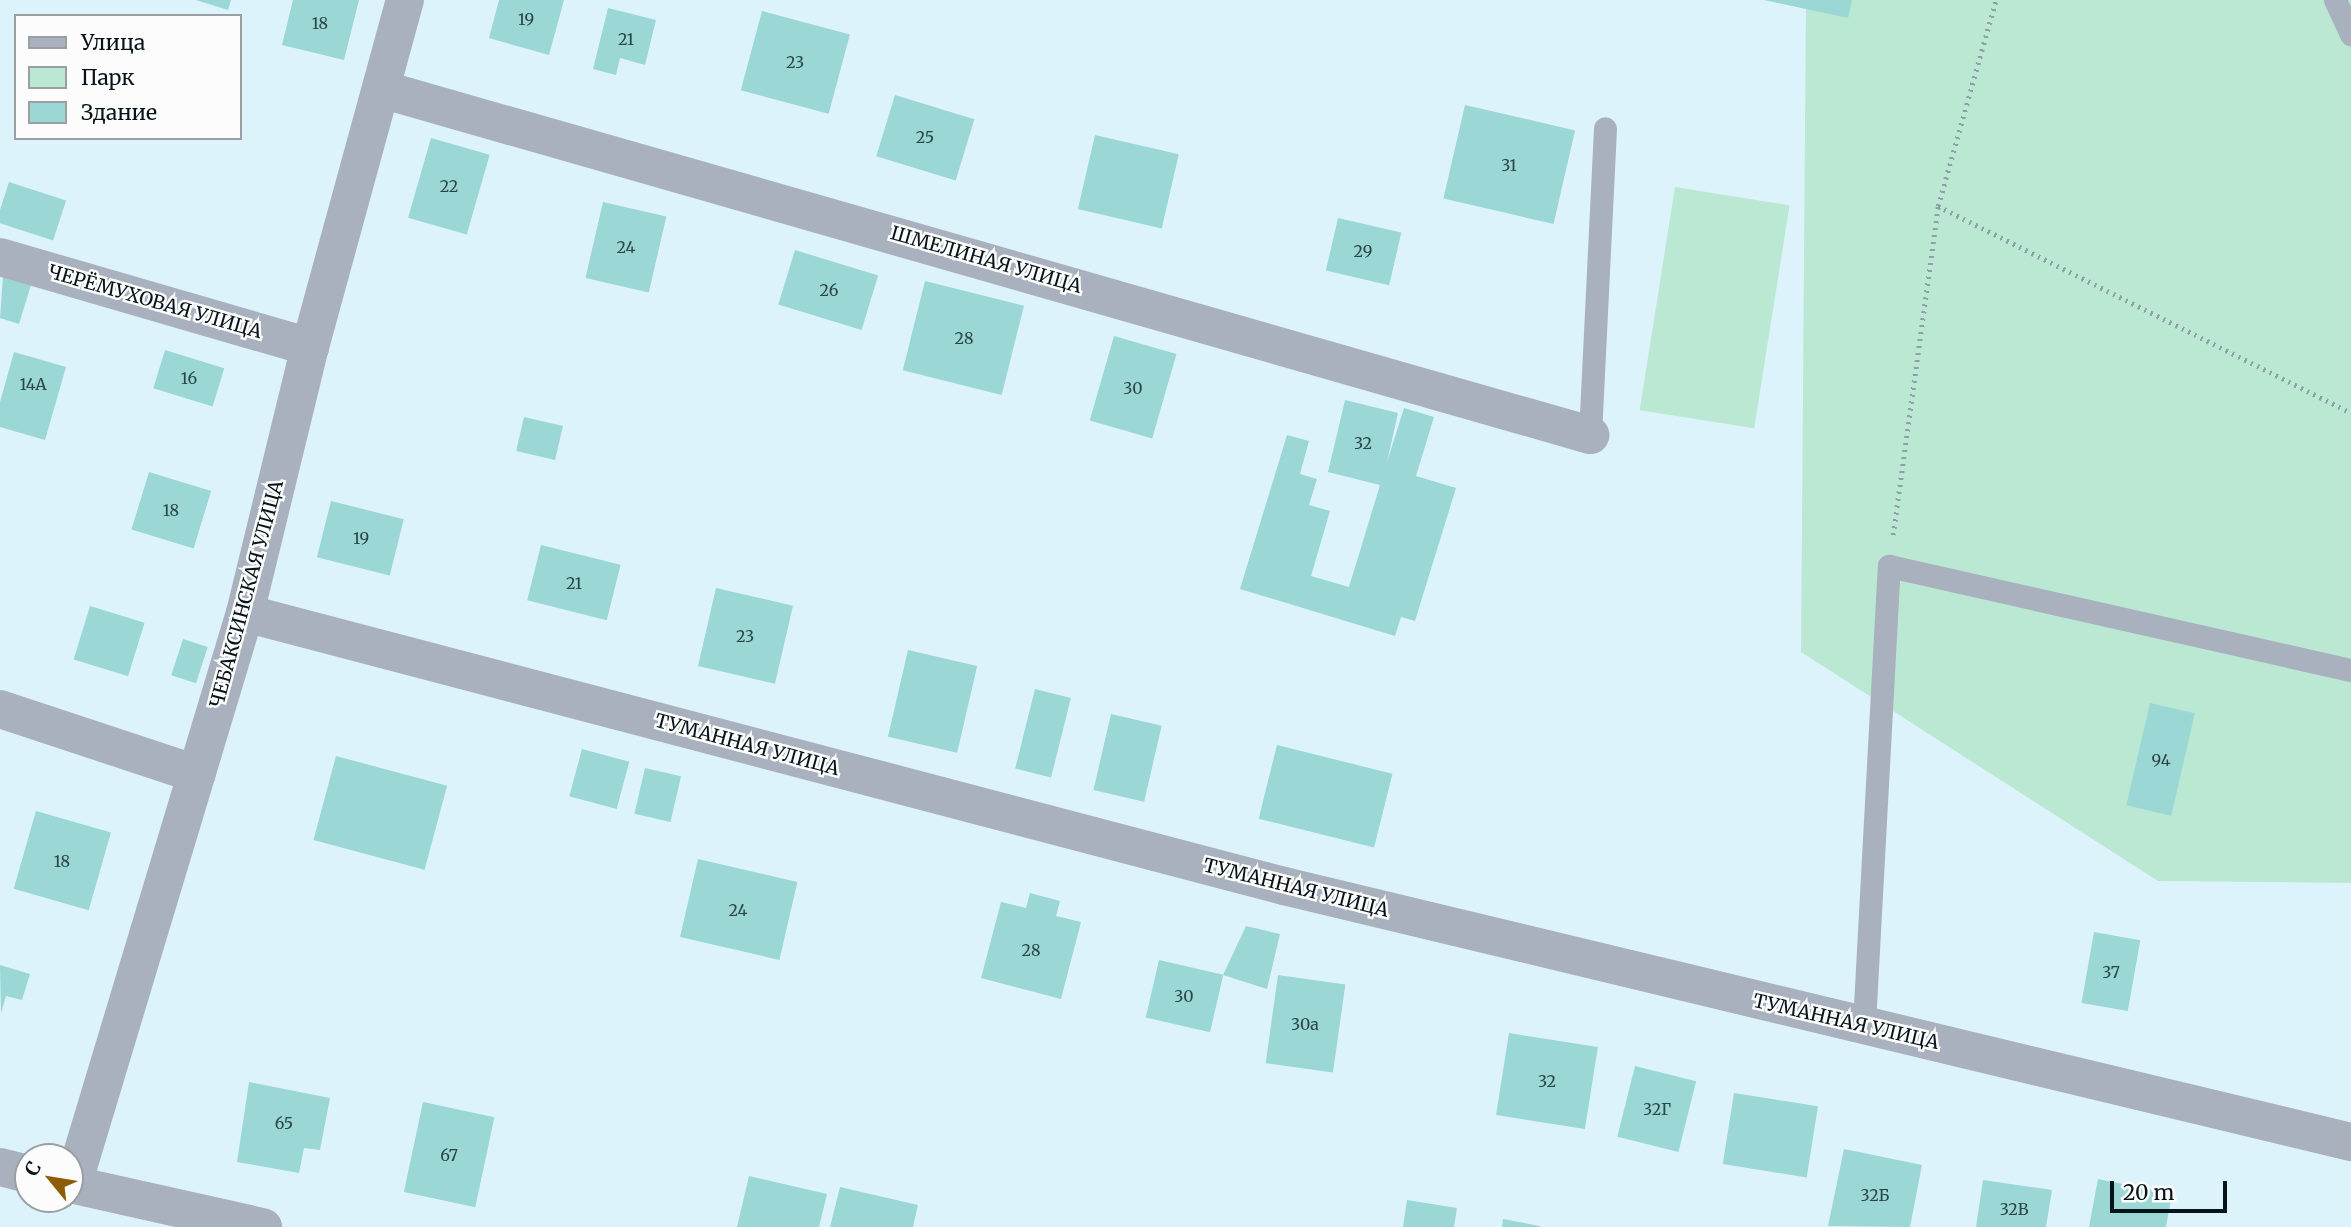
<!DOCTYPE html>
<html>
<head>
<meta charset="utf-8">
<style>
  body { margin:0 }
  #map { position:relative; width:2351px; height:1227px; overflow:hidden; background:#ddf3fc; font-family:Merriweather,serif }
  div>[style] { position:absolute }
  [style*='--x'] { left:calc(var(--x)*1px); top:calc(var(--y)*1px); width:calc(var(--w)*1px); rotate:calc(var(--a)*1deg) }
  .green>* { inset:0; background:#bbe8d2; transform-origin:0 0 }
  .building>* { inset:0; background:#9ad7d5; transform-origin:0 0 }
  .path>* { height:4.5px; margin-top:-2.25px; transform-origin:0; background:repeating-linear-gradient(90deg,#8da0a8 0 2px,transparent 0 7px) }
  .lane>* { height:23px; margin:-11.5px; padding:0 11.5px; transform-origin:11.5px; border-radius:11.5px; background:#a8b1bd }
  .street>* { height:38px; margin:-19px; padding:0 19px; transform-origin:19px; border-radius:19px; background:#a8b1bd }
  span { translate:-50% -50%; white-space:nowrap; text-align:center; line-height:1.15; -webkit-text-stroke:5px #fcfcfc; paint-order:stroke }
  .number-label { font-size:16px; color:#2b4548 }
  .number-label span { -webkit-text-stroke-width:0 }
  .street-label { font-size:19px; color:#061419 }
  .legend { position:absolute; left:14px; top:14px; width:228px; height:126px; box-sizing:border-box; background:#fcfcfc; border:2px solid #9a9fa1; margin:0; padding:9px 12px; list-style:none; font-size:21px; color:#061419 }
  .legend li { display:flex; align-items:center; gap:14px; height:35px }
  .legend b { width:35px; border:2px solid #9a9fa1 }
  .north { position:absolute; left:14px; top:1143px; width:70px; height:70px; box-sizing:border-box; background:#fcfcfc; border:2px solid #9a9fa1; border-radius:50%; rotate:300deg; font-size:19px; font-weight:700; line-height:28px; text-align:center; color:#061419 }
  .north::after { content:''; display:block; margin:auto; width:24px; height:32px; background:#8d5d05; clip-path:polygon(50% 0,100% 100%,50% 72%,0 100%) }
  .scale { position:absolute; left:2110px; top:1181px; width:117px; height:32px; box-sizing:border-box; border:4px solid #061419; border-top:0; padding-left:9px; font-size:21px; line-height:24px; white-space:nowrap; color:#061419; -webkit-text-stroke:5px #fcfcfc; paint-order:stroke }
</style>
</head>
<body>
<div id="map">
  <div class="green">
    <i style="clip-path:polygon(1806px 0,2351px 0,2351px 883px,2158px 881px,1801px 652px)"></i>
    <i style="left:1675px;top:187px;width:116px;height:226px;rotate:9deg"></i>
  </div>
  <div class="building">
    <i style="clip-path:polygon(196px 0,231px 0,228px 10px)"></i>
    <i style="clip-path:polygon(293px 0,359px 0,344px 60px,282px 45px)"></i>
    <i style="clip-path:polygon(499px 0,564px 0,549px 55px,489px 38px)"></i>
    <i style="clip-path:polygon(1764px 0,1852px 0,1848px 18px)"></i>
    <i style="clip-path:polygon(608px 8px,656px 20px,645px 65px,620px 58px,616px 75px,593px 69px)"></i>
    <i style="left:762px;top:11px;width:91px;height:82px;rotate:15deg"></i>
    <i style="left:895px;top:95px;width:83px;height:64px;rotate:17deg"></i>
    <i style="left:1465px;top:105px;width:113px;height:96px;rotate:13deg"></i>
    <i style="left:1095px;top:135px;width:86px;height:76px;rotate:13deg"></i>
    <i style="left:431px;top:138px;width:61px;height:83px;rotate:16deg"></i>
    <i style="left:9px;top:182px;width:60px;height:42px;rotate:18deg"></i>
    <i style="left:603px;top:202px;width:65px;height:78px;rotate:13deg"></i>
    <i style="left:1338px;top:218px;width:65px;height:54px;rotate:13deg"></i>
    <i style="left:795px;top:250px;width:87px;height:57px;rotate:17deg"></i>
    <i style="clip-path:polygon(3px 276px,31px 285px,19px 324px,0 318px)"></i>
    <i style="left:925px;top:281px;width:102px;height:92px;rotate:14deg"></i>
    <i style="left:1114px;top:336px;width:65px;height:88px;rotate:16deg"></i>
    <i style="left:165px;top:350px;width:62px;height:40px;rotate:17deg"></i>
    <i style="clip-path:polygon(14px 352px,66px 367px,45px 440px,0 427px,0 402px)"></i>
    <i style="clip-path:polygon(1345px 400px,1398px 413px,1387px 462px,1404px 408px,1434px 417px,1416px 476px,1456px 488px,1415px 621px,1401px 617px,1395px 636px,1240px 589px,1287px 435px,1309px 441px,1300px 474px,1317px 479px,1309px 505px,1330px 511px,1311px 576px,1349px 587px,1380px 485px,1328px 472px)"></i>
    <i style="left:524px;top:417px;width:40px;height:35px;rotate:13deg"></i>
    <i style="left:149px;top:472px;width:65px;height:60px;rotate:17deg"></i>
    <i style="left:331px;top:501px;width:75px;height:58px;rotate:14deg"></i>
    <i style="left:541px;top:545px;width:82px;height:57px;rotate:14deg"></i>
    <i style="left:716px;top:588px;width:79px;height:80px;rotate:13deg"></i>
    <i style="left:90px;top:606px;width:57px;height:56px;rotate:17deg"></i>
    <i style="left:183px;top:639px;width:26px;height:38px;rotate:18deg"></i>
    <i style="left:908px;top:650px;width:71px;height:89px;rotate:13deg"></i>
    <i style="left:1035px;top:689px;width:37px;height:82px;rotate:14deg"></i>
    <i style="left:2150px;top:703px;width:46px;height:105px;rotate:13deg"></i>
    <i style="left:1111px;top:714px;width:52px;height:78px;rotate:13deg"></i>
    <i style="left:1277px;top:745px;width:119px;height:76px;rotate:14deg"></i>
    <i style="left:582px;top:749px;width:49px;height:49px;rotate:15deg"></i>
    <i style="left:336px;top:756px;width:115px;height:87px;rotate:15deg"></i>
    <i style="left:645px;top:768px;width:37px;height:47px;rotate:13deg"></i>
    <i style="left:36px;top:811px;width:78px;height:81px;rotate:16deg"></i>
    <i style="left:698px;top:859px;width:102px;height:80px;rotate:13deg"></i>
    <i style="clip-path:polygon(1030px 893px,1060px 901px,1056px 916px,1081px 922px,1061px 999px,981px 978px,1001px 902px,1026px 908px)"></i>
    <i style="clip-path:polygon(1246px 926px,1280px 934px,1267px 989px,1223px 975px)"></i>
    <i style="left:2094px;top:932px;width:47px;height:72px;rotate:10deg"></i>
    <i style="left:1159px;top:960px;width:66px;height:59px;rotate:13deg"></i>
    <i style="clip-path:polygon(0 965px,30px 974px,22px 1000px,6px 996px,1px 1013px)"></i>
    <i style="left:1278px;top:975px;width:68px;height:89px;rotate:8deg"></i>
    <i style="left:1509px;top:1033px;width:90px;height:83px;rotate:9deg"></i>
    <i style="left:1635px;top:1066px;width:63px;height:73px;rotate:14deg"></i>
    <i style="clip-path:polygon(249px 1082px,330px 1098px,320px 1150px,304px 1148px,299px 1173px,237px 1162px)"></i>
    <i style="left:1734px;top:1093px;width:85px;height:72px;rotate:9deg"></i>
    <i style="left:423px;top:1102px;width:73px;height:92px;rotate:12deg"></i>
    <i style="clip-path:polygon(1844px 1149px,1922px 1165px,1910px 1227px,1828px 1226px)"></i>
    <i style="clip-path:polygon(749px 1176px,827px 1194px,819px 1227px,737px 1227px)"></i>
    <i style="clip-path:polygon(2098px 1179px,2172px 1194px,2166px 1227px,2089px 1227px)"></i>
    <i style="clip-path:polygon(1983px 1180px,2052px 1190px,2046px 1227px,1976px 1227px)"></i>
    <i style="clip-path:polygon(840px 1187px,918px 1205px,913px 1227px,830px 1227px)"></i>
    <i style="clip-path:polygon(1407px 1200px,1457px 1208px,1454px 1227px,1403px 1227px)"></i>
    <i style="clip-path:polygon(1503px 1219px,1540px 1226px,1540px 1227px,1502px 1227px)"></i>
  </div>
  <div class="path">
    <i style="--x:1938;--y:206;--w:214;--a:-74.3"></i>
    <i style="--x:1893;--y:535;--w:332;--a:-82.2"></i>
    <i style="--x:1938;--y:206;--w:462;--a:26.6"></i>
  </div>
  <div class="lane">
    <i style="--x:2335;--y:0;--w:38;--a:65"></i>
    <i style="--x:1590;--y:435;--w:307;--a:-87.2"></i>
    <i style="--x:1864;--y:1024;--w:459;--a:-86.9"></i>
    <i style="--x:1889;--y:566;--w:474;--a:12.7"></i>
  </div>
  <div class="street">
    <i style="--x:381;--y:89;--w:1258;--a:15.97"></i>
    <i style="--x:0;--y:257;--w:323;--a:16.2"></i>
    <i style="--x:245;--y:613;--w:1074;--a:14.72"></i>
    <i style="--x:1284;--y:886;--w:1097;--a:13.49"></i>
    <i style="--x:0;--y:709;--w:207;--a:18.3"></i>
    <i style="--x:0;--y:1167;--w:29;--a:14"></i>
    <i style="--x:70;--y:1184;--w:198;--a:12.6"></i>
    <i style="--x:73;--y:1184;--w:596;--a:-73.24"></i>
    <i style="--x:245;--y:613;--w:274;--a:-76.3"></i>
    <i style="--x:310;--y:347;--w:360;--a:-74.7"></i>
  </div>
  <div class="number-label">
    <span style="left:526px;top:19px">19</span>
    <span style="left:320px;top:23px">18</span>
    <span style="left:626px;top:39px">21</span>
    <span style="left:795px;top:62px">23</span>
    <span style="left:925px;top:137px">25</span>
    <span style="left:1509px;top:165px">31</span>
    <span style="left:449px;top:186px">22</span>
    <span style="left:626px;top:247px">24</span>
    <span style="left:1363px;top:251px">29</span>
    <span style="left:829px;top:290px">26</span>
    <span style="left:964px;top:338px">28</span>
    <span style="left:189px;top:378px">16</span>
    <span style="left:33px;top:384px">14А</span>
    <span style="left:1133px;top:388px">30</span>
    <span style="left:1363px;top:443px">32</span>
    <span style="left:171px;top:510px">18</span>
    <span style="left:361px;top:538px">19</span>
    <span style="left:574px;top:583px">21</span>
    <span style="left:745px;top:636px">23</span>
    <span style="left:2161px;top:760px">94</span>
    <span style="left:62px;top:861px">18</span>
    <span style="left:738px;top:910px">24</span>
    <span style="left:1031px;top:950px">28</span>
    <span style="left:2111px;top:972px">37</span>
    <span style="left:1184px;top:996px">30</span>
    <span style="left:1305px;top:1024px">30а</span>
    <span style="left:1547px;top:1081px">32</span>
    <span style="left:1657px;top:1109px">32Г</span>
    <span style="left:284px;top:1123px">65</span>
    <span style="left:449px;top:1155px">67</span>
    <span style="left:1875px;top:1195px">32Б</span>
    <span style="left:2014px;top:1209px">32В</span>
  </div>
  <div class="street-label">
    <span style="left:986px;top:260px;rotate:16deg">ШМЕЛИНАЯ УЛИЦА</span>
    <span style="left:155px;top:302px;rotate:16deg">ЧЕРЁМУХОВАЯ УЛИЦА</span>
    <span style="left:247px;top:594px;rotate:-75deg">ЧЕБАКСИНСКАЯ УЛИЦА</span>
    <span style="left:747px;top:745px;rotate:15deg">ТУМАННАЯ УЛИЦА</span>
    <span style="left:1296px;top:888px;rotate:14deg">ТУМАННАЯ УЛИЦА</span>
    <span style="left:1846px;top:1022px;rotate:13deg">ТУМАННАЯ УЛИЦА</span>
  </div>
  <ul class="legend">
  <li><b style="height:9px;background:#a8b1bd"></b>Улица</li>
  <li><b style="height:19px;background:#bbe8d2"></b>Парк</li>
  <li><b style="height:19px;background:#9ad7d5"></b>Здание</li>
  </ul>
  <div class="north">С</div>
  <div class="scale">20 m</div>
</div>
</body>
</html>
